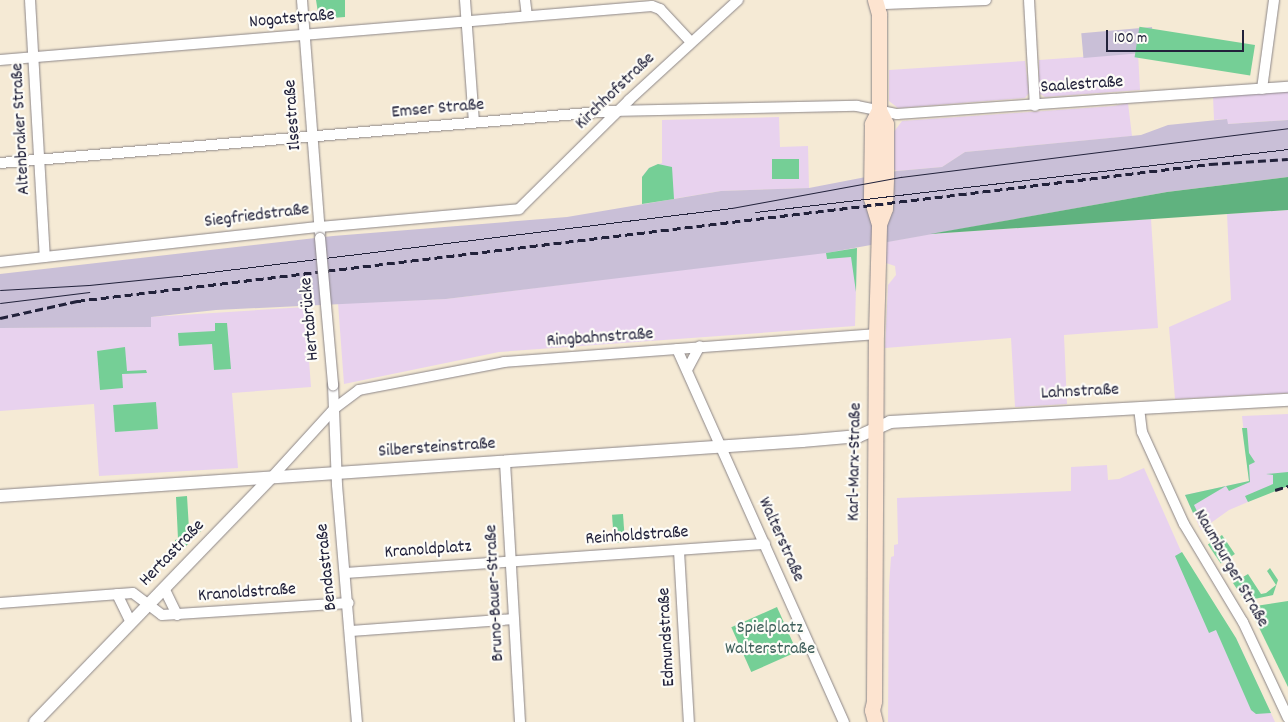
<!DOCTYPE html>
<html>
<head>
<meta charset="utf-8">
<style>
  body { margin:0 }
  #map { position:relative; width:1288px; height:722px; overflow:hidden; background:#f5ead5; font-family:Dekko,sans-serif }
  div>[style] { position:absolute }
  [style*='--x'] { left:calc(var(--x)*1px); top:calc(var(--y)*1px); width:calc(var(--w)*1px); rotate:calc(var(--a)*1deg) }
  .built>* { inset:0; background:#e8d2ee }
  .industrial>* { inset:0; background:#c9bfd7; transform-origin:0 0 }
  .green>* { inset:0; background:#75cf96; transform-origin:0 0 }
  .forest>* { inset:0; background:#60b27f }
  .roads { filter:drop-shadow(0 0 1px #8c8688) drop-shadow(0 0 1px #8c8688) }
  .minor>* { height:10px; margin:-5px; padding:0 5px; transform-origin:5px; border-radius:5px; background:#fff }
  .tertiary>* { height:12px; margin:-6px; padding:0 6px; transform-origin:6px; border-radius:6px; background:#fff }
  .secondary>* { height:15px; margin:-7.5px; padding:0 7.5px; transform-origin:7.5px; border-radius:7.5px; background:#fde4d0 }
  .tram>* { height:1px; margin:-0.5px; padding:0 0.5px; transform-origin:0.5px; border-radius:0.5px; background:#22223b }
  .rail>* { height:2.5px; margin-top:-1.25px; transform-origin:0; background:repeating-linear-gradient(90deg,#22223b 0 8px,transparent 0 12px) }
  .bridges { filter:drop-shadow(0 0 1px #8c8688) drop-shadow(0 0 1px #8c8688) }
  .minor-bridge>* { height:10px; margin:-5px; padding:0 5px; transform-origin:5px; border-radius:5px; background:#fff }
  span { translate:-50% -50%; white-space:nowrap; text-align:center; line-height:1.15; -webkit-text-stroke:4.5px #fdfcf7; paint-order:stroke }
  .street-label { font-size:18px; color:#22223b }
  .park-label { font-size:18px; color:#3f5f5b }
  .scale { position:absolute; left:1106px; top:30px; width:138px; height:22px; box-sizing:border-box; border:2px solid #22223b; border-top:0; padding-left:6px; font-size:15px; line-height:18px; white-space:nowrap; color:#22223b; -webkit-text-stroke:4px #fdfcf7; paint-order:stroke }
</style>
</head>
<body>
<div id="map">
  <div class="built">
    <i style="clip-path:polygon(1138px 53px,1140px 90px,1045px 97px,1039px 93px,1039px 60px)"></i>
    <i style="clip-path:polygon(1025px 61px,1029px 93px,1025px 98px,898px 108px,889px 101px,889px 70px)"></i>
    <i style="clip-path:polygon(1288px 91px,1288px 120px,1227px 124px,1226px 119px,1214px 120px,1213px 97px)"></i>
    <i style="clip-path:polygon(1128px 103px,1132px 136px,965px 152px,942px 167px,897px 171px,892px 168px,893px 133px,902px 121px,1114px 106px)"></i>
    <i style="clip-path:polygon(779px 117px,780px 147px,808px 146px,809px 188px,721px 191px,642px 204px,642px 177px,649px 168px,662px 163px,662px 120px)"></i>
    <i style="clip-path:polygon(1288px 210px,1288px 393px,1175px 399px,1169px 327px,1231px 300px,1227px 214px)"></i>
    <i style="clip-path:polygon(1151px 219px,1158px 328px,1064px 335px,1067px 404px,1015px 407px,1011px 338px,885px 348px,888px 285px,896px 275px,895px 266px,886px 263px,886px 242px,930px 234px)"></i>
    <i style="clip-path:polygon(857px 248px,855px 326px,499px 352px,344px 384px,338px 303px,446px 299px)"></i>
    <i style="clip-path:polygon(305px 307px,311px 387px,232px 393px,238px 468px,99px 476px,94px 404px,0 411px,0 328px,151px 327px,150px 317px)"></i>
    <i style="clip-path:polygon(1288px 414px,1288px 485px,1229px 510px,1201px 530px,1185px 495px,1249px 481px,1242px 416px)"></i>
    <i style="clip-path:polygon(1107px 465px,1108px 480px,1119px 479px,1144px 468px,1216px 630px,1226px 629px,1236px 638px,1275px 722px,888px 722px,889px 586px,891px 557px,894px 556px,894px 545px,898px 544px,897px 498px,1071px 491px,1071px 467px)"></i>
  </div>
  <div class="industrial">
    <i style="left:1152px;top:27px;width:25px;height:71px;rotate:85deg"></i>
    <i style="clip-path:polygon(1227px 119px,1228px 124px,1288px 120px,1288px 177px,1167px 192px,826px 253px,446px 299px,216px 310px,151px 317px,151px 327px,0 328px,0 274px,333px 236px,567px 217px,721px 191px,809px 188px,897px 171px,942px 167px,965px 152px,1141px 135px,1168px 125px)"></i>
  </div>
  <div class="green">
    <i style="clip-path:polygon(316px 0,345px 0,345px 17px,319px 19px)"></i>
    <i style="left:1255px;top:45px;width:31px;height:117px;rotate:99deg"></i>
    <i style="left:772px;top:159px;width:27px;height:20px"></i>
    <i style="clip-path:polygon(658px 164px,672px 167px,674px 199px,642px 204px,642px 177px,649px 168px)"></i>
    <i style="clip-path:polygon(857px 248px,856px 292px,851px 257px,827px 259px,826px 253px)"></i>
    <i style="clip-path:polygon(215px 323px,227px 323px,231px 369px,214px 370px,212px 344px,179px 346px,178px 333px,215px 331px)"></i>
    <i style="clip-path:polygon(125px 347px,127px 371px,146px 370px,147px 373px,122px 374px,123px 388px,100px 390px,97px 351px)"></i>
    <i style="left:156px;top:402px;width:27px;height:43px;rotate:86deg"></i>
    <i style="clip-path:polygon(1242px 428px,1247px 428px,1249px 453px,1255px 462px,1249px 465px,1250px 482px,1229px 491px,1226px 486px,1194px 505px,1197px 511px,1193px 513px,1185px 495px,1249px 481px)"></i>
    <i style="clip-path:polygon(1288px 472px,1288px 486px,1248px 502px,1245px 496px,1273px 484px,1273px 475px,1266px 474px)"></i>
    <i style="clip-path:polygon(187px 496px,189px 529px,204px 528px,180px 552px,175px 546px,175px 540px,178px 539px,176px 497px)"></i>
    <i style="left:623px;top:514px;width:28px;height:11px;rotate:86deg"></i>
    <i style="left:1222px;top:535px;width:23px;height:17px;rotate:56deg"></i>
    <i style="clip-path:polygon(1182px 552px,1236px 638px,1271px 713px,1256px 714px,1251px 710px,1216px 630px,1209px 633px,1175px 556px)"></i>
    <i style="clip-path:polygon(1270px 568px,1278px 580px,1273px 595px,1245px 601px,1233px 583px,1248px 574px,1261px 594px,1266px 593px,1276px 585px,1267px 571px)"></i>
    <i style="clip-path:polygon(1288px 601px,1288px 687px,1249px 607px)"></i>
    <i style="left:777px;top:607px;width:49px;height:50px;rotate:66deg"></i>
  </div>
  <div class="forest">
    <i style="clip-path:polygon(1288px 177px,1288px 210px,930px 234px,1167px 192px)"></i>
  </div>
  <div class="roads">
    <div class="minor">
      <i style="--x:30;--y:0;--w:257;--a:86.7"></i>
      <i style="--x:302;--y:0;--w:234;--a:85.6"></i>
      <i style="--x:465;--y:0;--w:123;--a:85.8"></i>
      <i style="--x:525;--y:0;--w:16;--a:83"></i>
      <i style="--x:1029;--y:0;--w:106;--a:86.8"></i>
      <i style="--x:885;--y:4;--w:101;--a:-2.3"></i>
      <i style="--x:0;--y:60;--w:654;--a:-4.73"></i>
      <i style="--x:652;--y:6;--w:9;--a:21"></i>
      <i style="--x:660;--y:9;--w:45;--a:46.8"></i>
      <i style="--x:1262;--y:89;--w:90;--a:-82.3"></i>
      <i style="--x:0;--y:163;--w:614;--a:-4.86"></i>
      <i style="--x:612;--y:111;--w:245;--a:-1.2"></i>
      <i style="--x:857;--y:106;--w:41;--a:11.3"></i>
      <i style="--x:897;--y:114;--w:392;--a:-4"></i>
      <i style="--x:0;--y:262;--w:321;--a:-6.3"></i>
      <i style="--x:319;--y:227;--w:201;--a:-5.1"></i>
      <i style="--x:519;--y:209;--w:155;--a:-44.7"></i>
      <i style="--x:629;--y:100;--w:148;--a:-42.5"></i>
      <i style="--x:677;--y:349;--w:409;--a:65.9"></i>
      <i style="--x:687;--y:370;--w:27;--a:-62"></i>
      <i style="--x:333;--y:385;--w:100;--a:87.7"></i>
      <i style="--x:337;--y:485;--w:238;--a:85.2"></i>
      <i style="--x:1139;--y:408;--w:24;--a:83"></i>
      <i style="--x:1142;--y:432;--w:101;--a:65.5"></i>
      <i style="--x:1184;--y:524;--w:114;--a:59"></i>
      <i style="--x:1243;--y:622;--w:106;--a:64.9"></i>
      <i style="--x:505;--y:462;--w:260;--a:86.7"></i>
      <i style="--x:271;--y:478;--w:95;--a:-47.6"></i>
      <i style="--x:335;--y:408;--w:30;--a:-37"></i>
      <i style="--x:359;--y:390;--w:148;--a:-10.9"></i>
      <i style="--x:504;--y:362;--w:373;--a:-4.3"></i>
      <i style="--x:679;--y:551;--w:171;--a:86.7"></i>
      <i style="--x:347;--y:573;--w:419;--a:-4"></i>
      <i style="--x:164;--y:588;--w:30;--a:64"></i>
      <i style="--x:117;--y:594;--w:32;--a:64"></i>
      <i style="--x:0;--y:603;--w:133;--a:-4.3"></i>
      <i style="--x:133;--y:593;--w:36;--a:37"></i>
      <i style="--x:162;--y:615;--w:187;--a:-3.7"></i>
      <i style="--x:351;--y:631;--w:163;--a:-4.2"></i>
    </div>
    <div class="tertiary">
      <i style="--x:0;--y:496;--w:804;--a:-3.92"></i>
      <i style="--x:802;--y:441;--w:57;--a:-5"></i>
      <i style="--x:859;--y:436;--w:34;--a:-24"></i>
      <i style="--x:890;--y:422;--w:399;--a:-3.2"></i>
      <i style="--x:35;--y:722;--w:339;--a:-46"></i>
    </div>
    <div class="secondary">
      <i style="--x:875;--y:0;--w:15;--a:74"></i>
      <i style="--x:879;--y:14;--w:96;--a:90"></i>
      <i style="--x:879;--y:110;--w:16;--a:117"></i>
      <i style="--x:872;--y:124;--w:74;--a:90.8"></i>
      <i style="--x:871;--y:198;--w:27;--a:73"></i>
      <i style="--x:875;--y:722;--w:12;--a:-104"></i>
      <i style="--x:872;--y:710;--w:9;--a:-77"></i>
      <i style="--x:874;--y:701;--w:367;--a:-89.7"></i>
      <i style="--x:876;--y:334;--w:110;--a:-88.4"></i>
      <i style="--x:879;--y:224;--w:17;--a:-69"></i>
      <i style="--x:885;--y:208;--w:31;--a:-88"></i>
      <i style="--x:886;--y:177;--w:53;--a:-90"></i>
      <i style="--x:886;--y:124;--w:16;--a:-117"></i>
    </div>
  </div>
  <div class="tram">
    <i style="--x:755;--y:212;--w:537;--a:-6.74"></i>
    <i style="--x:0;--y:290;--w:89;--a:-3.2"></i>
    <i style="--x:89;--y:285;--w:89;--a:-5.8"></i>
    <i style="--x:178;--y:276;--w:558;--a:-7"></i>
    <i style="--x:732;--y:208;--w:172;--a:-10.4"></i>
    <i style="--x:901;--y:177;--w:390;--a:-7.2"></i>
    <i style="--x:0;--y:303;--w:90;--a:-7"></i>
  </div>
  <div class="rail">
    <i style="--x:0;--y:318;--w:79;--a:-12.4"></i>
    <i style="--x:77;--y:301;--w:1141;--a:-6.89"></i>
    <i style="--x:1210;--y:164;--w:78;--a:-3.7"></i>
    <i style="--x:1275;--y:490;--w:14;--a:-17"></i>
  </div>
  <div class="bridges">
    <div class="minor-bridge">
      <i style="--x:320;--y:238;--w:148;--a:84.9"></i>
    </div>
  </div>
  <div class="street-label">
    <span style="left:292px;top:20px;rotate:-5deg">Nogatstraße</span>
    <span style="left:1082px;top:86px;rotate:-4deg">Saalestraße</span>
    <span style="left:616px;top:92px;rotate:-44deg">Kirchhofstraße</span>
    <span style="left:438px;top:110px;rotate:-5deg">Emser Straße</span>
    <span style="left:294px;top:115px;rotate:-94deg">Ilsestraße</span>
    <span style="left:22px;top:129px;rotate:-93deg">Altenbraker Straße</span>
    <span style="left:257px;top:217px;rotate:-7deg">Siegfriedstraße</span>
    <span style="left:311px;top:319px;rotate:-95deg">Hertabrücke</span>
    <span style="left:600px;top:339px;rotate:-4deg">Ringbahnstraße</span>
    <span style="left:1080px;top:393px;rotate:-3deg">Lahnstraße</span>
    <span style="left:437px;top:449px;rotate:-4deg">Silbersteinstraße</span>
    <span style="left:856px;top:462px;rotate:-89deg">Karl-Marx-Straße</span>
    <span style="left:637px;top:537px;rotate:-4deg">Reinholdstraße</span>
    <span style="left:780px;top:540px;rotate:66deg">Walterstraße</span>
    <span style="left:428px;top:551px;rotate:-4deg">Kranoldplatz</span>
    <span style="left:173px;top:554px;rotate:-46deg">Hertastraße</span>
    <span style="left:328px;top:567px;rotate:-96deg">Bendastraße</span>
    <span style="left:1230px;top:569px;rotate:60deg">Naumburger Straße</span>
    <span style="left:496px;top:593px;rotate:-93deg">Bruno-Bauer-Straße</span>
    <span style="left:247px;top:594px;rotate:-4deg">Kranoldstraße</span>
    <span style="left:668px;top:637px;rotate:-93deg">Edmundstraße</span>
  </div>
  <div class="park-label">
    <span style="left:770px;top:640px">Spielplatz<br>Walterstraße</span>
  </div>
  <div class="scale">100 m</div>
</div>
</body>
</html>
